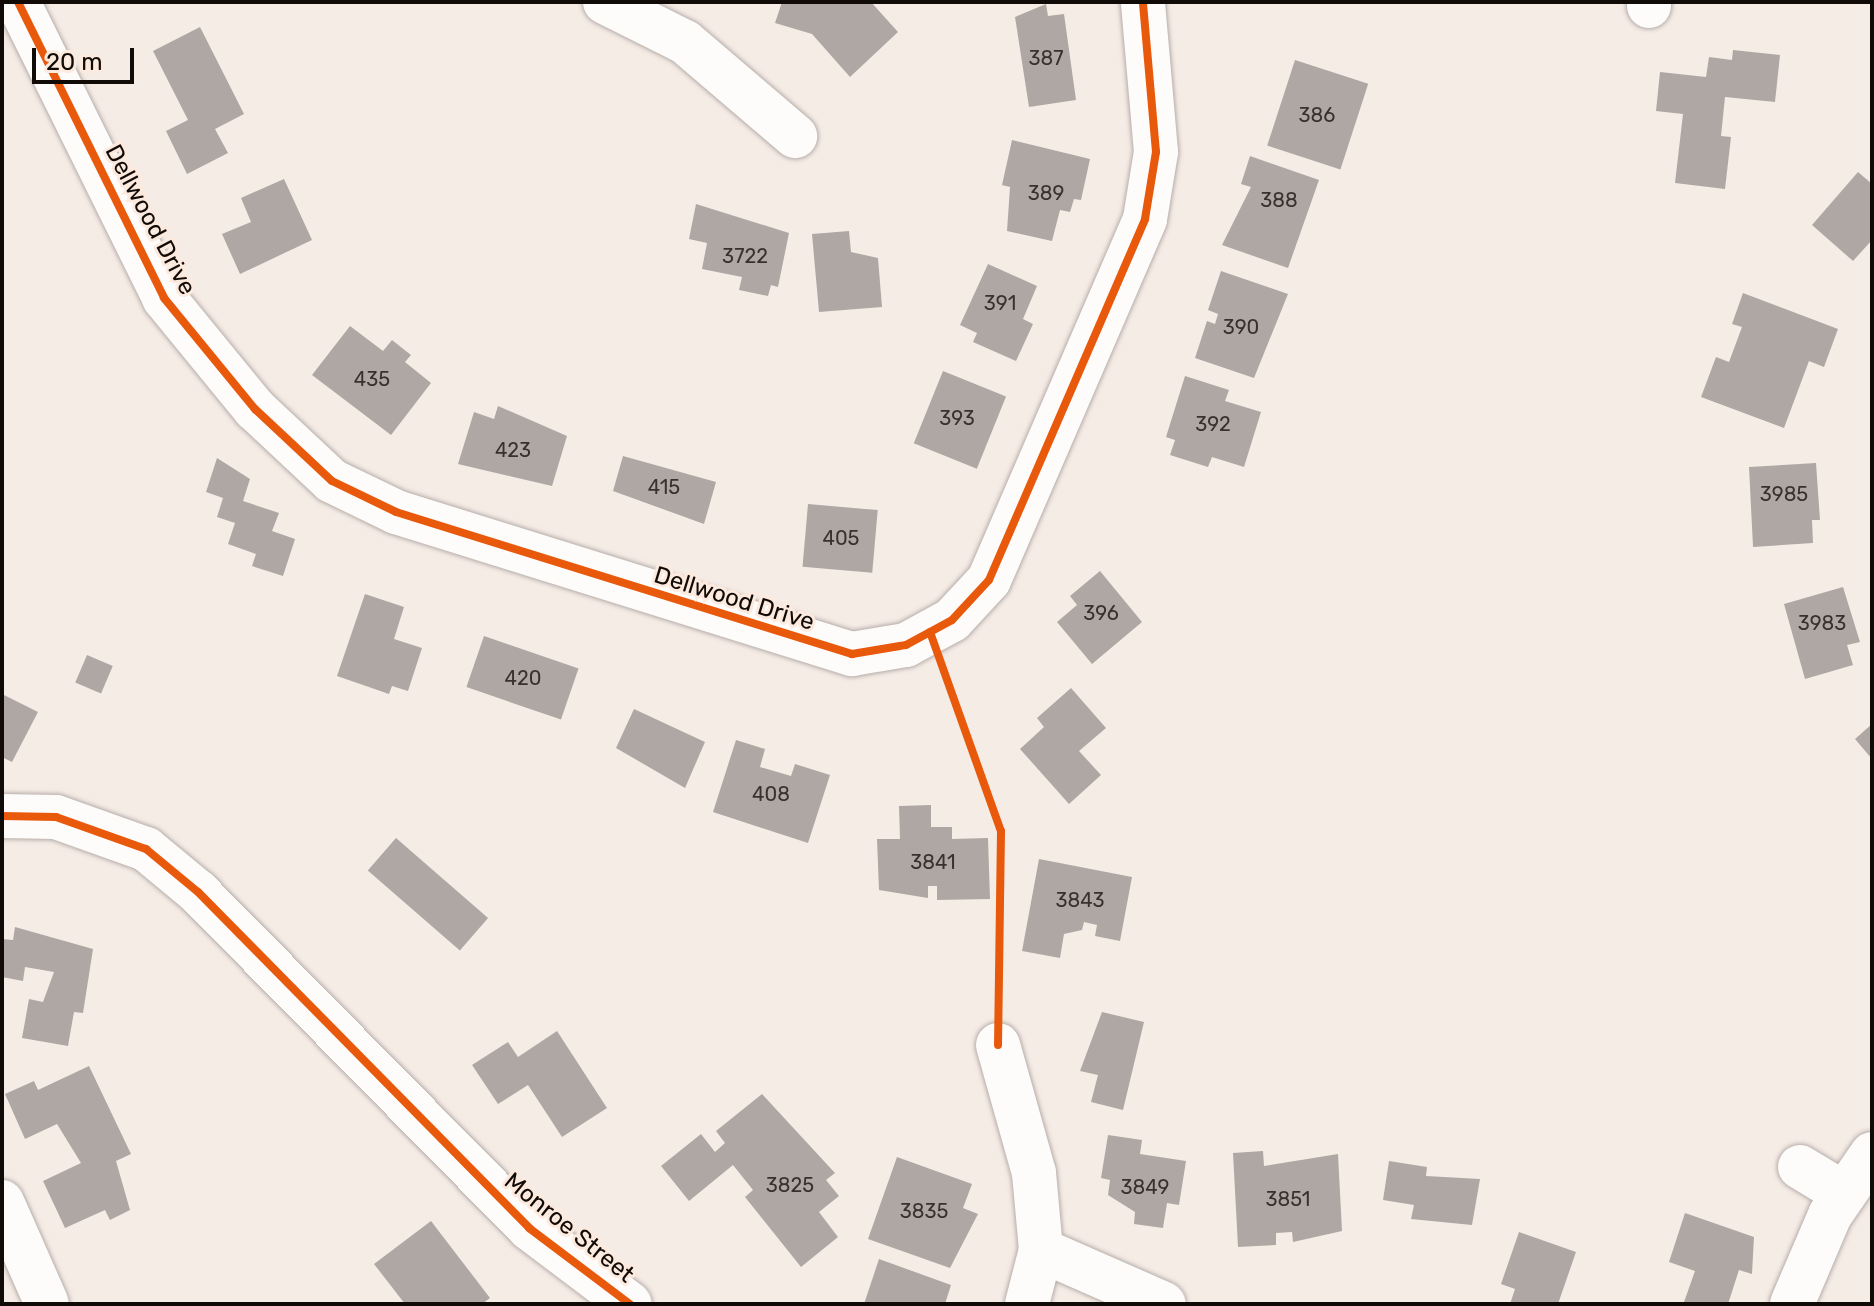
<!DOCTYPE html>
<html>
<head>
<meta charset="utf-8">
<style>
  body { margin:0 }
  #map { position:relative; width:1874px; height:1306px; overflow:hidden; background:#f6ece6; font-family:Rubik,sans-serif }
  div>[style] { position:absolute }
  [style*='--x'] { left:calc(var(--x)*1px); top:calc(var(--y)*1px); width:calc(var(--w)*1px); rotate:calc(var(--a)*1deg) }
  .building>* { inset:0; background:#afa7a3; transform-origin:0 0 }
  .roads { filter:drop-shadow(0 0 2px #b6aeaa) drop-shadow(0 0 2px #b6aeaa) }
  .minor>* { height:44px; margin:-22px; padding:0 22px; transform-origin:22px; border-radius:22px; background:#fefcfb }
  .cycleway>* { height:8px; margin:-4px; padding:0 4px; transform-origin:4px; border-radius:4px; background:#e8590c }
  span { translate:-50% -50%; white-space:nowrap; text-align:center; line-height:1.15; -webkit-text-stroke:6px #fdeadf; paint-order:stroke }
  .number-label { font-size:20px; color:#38322e }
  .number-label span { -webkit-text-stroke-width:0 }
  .street-label { font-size:24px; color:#110b07 }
  .frame { position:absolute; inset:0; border:4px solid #110b07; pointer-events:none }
  .scale { position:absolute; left:32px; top:48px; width:102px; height:36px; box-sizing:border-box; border:4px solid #110b07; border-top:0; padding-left:10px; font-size:24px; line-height:28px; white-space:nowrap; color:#110b07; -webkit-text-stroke:6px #fdeadf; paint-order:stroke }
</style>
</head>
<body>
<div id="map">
  <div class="building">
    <i style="clip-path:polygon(782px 2px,871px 2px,898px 32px,850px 77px,812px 34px,775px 23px)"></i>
    <i style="clip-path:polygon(1046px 4px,1048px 16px,1064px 14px,1076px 100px,1029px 107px,1015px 17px)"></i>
    <i style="clip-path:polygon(200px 27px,244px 114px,215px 129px,228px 153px,187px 174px,166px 131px,188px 120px,153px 51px)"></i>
    <i style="clip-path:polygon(1733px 50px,1780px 55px,1775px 102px,1725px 97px,1721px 136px,1731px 137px,1725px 189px,1675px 183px,1683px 114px,1656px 111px,1660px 72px,1706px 77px,1709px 57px,1732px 60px)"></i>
    <i style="left:1295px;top:60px;width:77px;height:90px;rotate:18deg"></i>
    <i style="clip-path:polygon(1012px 140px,1090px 159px,1081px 200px,1074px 199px,1070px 212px,1060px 210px,1052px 241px,1007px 231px,1010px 187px,1002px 185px)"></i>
    <i style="clip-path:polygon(1250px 156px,1319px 180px,1288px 268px,1222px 245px,1251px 187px,1241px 184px)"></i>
    <i style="clip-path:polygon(1858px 172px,1872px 184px,1872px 240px,1853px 261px,1812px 225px)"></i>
    <i style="clip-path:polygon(284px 179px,312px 240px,240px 274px,222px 234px,251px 222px,241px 198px)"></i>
    <i style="clip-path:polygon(696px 204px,789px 233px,778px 287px,771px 285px,768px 296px,739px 290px,742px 277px,702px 269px,707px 243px,689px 239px)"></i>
    <i style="clip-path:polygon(849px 231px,851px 252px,878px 258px,882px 307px,819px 312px,812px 234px)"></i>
    <i style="clip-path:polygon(988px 264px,1037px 286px,1023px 319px,1033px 324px,1016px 361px,973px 342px,977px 333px,960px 325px)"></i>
    <i style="clip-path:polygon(1221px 271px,1288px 294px,1254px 378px,1195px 358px,1207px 321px,1215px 324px,1218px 314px,1208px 310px)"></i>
    <i style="clip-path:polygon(1743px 293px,1838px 329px,1824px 367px,1809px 361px,1784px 428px,1701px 397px,1716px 357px,1729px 362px,1742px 327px,1732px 324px)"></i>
    <i style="clip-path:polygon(350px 326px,383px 351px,392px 340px,411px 355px,405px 362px,431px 383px,391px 435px,312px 375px)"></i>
    <i style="left:943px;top:371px;width:68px;height:78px;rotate:22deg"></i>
    <i style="clip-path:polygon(1185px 376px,1229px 390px,1225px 401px,1261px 412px,1244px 467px,1212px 457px,1208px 467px,1170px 455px,1175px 440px,1166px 437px)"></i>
    <i style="clip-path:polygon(498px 406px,567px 436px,552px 486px,458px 464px,474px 412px,494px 419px)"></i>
    <i style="clip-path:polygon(623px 456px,716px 482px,704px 524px,613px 491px)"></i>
    <i style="clip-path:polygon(217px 458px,250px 479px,243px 501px,279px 513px,272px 531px,295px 539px,283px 576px,252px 566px,256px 554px,228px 544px,235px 523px,217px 517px,223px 498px,206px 492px)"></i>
    <i style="clip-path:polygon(1816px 463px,1820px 520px,1812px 520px,1813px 543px,1753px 547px,1749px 467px)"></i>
    <i style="left:808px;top:504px;width:70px;height:63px;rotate:5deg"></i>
    <i style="clip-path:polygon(1100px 571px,1142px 622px,1092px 664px,1057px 622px,1077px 605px,1070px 596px)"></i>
    <i style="clip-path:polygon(1843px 587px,1860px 642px,1847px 645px,1853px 665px,1805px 679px,1784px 604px)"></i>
    <i style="clip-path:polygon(365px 594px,404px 607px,394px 639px,422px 648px,408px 691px,392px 686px,389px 694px,337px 676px)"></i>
    <i style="left:484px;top:636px;width:100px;height:54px;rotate:19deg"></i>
    <i style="left:87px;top:655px;width:28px;height:30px;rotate:23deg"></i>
    <i style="clip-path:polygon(1071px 688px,1106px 728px,1079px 751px,1101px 775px,1069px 804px,1020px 749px,1044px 727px,1037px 718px)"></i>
    <i style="clip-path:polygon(2px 694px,38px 712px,12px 762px,2px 757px)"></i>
    <i style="clip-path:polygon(634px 709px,705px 742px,685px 788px,616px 748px)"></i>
    <i style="clip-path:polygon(1872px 724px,1872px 759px,1855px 739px)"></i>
    <i style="clip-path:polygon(736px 740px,765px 749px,760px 767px,791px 776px,795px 764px,830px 775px,808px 843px,713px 812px)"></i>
    <i style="clip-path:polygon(931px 805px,931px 827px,952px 827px,952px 839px,988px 838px,990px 899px,937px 900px,937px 886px,928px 886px,928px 898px,879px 890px,877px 839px,900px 839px,899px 806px)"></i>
    <i style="left:396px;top:838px;width:122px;height:43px;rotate:41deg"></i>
    <i style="clip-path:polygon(1039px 859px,1132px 877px,1120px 941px,1095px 936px,1097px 925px,1084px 922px,1082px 930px,1064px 934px,1060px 958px,1022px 951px)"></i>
    <i style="clip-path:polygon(15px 927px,93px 949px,83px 1013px,74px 1012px,68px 1046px,22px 1038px,29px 999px,43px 1002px,54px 972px,25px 967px,23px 981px,2px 977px,2px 939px,13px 940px)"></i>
    <i style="clip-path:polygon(1102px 1012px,1144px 1022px,1123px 1110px,1091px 1102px,1098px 1075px,1080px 1071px)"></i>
    <i style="clip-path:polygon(557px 1031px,607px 1108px,562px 1137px,528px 1085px,498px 1104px,472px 1065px,508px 1042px,518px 1057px)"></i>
    <i style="clip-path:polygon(89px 1066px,131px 1154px,116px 1161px,130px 1210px,110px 1220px,105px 1210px,65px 1228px,43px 1181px,81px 1163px,57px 1124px,25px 1139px,5px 1094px,34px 1081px,38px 1090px)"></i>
    <i style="clip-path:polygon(762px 1094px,835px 1173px,826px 1180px,839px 1196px,819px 1212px,838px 1237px,801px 1267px,745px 1197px,753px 1190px,733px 1165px,689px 1201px,661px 1166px,701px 1134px,715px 1152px,725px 1143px,716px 1131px)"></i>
    <i style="clip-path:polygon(1108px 1135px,1142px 1140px,1140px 1154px,1186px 1161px,1179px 1205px,1167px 1203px,1163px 1228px,1134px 1224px,1135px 1212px,1108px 1195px,1110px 1180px,1101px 1178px)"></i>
    <i style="clip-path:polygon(1263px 1151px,1264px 1166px,1338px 1154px,1342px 1231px,1293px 1242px,1292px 1232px,1276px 1233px,1276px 1245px,1238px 1247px,1233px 1153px)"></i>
    <i style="clip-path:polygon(897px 1157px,972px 1184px,963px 1208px,978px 1214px,950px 1268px,868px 1239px)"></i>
    <i style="clip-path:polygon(1389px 1161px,1427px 1167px,1426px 1176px,1480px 1179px,1472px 1225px,1411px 1219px,1414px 1205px,1383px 1200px)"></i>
    <i style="clip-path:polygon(1685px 1213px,1754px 1237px,1752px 1274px,1739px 1270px,1728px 1304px,1684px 1302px,1695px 1271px,1669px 1262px)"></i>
    <i style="clip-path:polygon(431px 1221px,490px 1298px,482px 1304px,405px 1304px,374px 1264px)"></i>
    <i style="clip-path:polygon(1519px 1232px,1576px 1252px,1558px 1304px,1510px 1304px,1515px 1289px,1501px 1284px)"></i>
    <i style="clip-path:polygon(879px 1259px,951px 1285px,945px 1304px,864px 1304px)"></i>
  </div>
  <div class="roads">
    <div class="minor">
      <i style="--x:18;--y:2;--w:330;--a:63.7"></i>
      <i style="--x:164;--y:298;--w:144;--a:50.7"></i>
      <i style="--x:255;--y:409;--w:105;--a:43.1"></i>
      <i style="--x:332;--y:481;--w:71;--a:25.8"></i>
      <i style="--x:396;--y:512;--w:478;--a:17.3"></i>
      <i style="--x:852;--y:654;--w:55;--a:-9.5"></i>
      <i style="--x:906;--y:645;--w:52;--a:-28.5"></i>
      <i style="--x:952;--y:620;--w:54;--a:-47.2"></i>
      <i style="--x:989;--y:580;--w:393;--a:-66.6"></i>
      <i style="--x:1145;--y:219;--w:68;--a:-80.7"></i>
      <i style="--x:1156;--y:152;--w:151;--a:-95"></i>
      <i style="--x:605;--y:2;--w:89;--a:26.6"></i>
      <i style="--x:685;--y:42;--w:145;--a:40.5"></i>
      <i style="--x:1649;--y:6;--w:4;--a:-90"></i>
      <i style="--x:2;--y:816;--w:54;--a:1.1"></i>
      <i style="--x:56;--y:817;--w:96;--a:19.6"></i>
      <i style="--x:146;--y:849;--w:67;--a:39.6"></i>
      <i style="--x:198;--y:892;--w:472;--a:45.4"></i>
      <i style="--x:529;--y:1228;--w:126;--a:37"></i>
      <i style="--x:998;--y:1045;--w:133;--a:74.3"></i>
      <i style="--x:1034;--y:1173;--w:77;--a:84.8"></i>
      <i style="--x:1800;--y:1167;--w:52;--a:31"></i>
      <i style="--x:2;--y:1202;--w:111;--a:66.2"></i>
      <i style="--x:1027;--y:1304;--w:56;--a:-75.5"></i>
      <i style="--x:1041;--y:1250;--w:134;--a:23.7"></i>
      <i style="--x:1792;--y:1304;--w:97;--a:-66.9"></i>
      <i style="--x:1830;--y:1215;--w:74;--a:-55.5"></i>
    </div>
  </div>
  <div class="cycleway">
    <i style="--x:18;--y:2;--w:330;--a:63.7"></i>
    <i style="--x:164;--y:298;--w:144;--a:50.7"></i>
    <i style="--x:255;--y:409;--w:105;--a:43.1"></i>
    <i style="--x:332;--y:481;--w:71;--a:25.8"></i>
    <i style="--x:396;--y:512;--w:478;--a:17.3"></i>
    <i style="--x:852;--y:654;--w:55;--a:-9.5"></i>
    <i style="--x:906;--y:645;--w:52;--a:-28.5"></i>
    <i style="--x:952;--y:620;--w:54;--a:-47.2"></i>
    <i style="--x:989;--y:580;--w:393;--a:-66.6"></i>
    <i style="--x:1145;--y:219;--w:68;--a:-80.7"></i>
    <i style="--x:1156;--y:152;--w:151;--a:-95"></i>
    <i style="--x:930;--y:632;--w:211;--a:70.4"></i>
    <i style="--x:1001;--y:831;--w:214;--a:90.8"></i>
    <i style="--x:2;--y:816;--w:54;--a:1.1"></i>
    <i style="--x:56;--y:817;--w:96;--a:19.6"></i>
    <i style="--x:146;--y:849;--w:67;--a:39.6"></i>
    <i style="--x:198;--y:892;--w:472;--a:45.4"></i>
    <i style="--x:529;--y:1228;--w:126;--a:37"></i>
  </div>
  <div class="number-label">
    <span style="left:1046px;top:58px">387</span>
    <span style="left:1317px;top:115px">386</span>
    <span style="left:1046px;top:193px">389</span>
    <span style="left:1279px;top:200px">388</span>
    <span style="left:745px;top:256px">3722</span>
    <span style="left:1000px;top:303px">391</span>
    <span style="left:1241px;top:327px">390</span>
    <span style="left:372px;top:379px">435</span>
    <span style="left:957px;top:418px">393</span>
    <span style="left:1213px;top:424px">392</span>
    <span style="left:513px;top:450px">423</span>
    <span style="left:664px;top:487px">415</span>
    <span style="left:1784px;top:494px">3985</span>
    <span style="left:841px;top:538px">405</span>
    <span style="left:1101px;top:613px">396</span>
    <span style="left:1822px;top:623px">3983</span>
    <span style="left:523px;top:678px">420</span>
    <span style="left:771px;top:794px">408</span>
    <span style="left:933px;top:862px">3841</span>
    <span style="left:1080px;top:900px">3843</span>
    <span style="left:790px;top:1185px">3825</span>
    <span style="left:1145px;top:1187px">3849</span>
    <span style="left:1288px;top:1199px">3851</span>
    <span style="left:924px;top:1211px">3835</span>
  </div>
  <div class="street-label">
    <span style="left:150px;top:220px;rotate:62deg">Dellwood Drive</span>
    <span style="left:734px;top:599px;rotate:17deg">Dellwood Drive</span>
    <span style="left:569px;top:1228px;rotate:39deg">Monroe Street</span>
  </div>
  <div class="frame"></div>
  <div class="scale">20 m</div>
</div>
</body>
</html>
